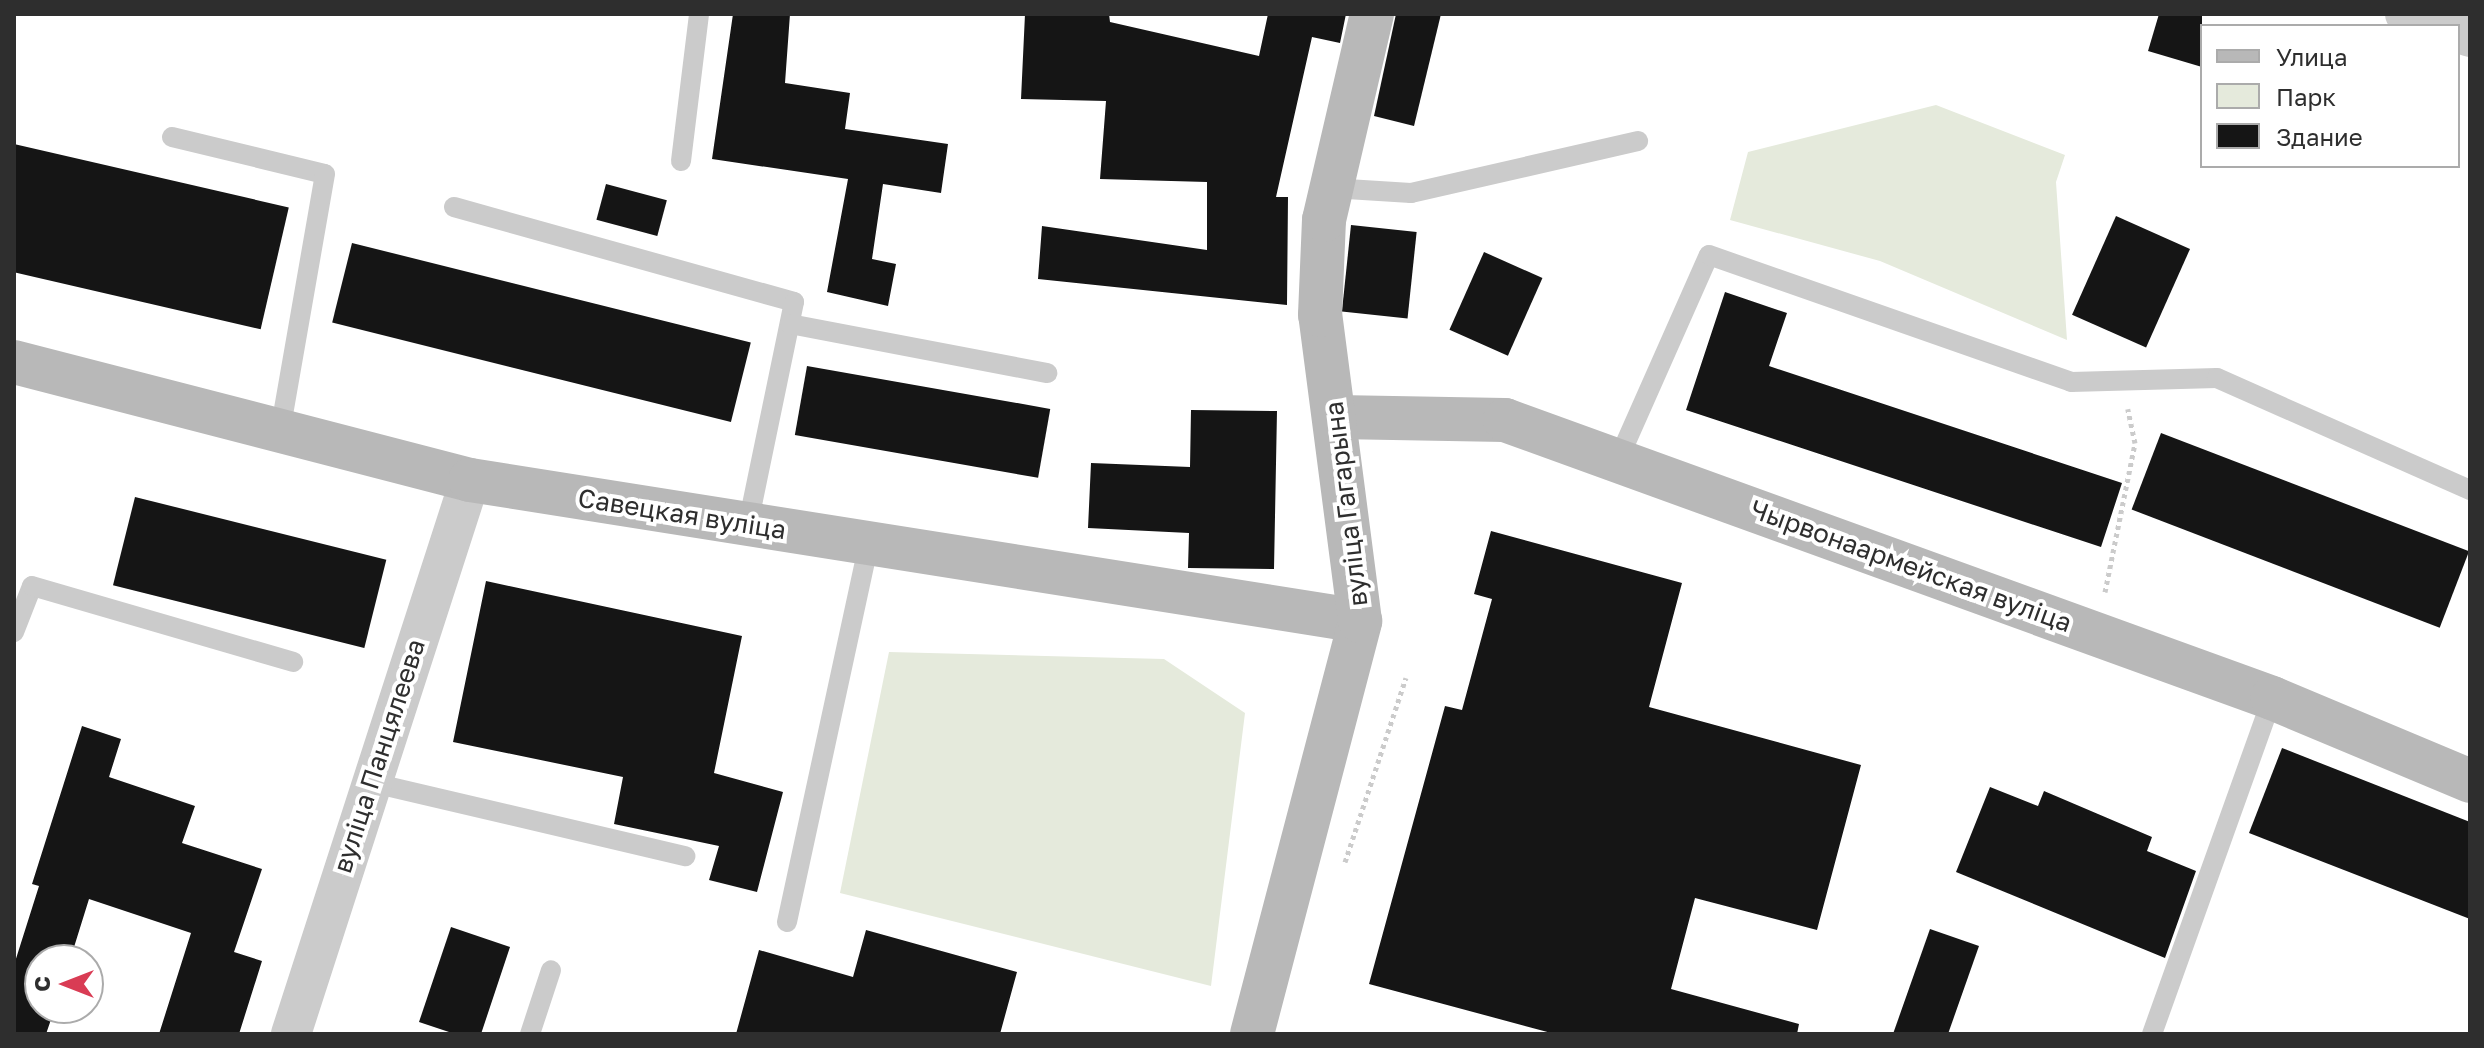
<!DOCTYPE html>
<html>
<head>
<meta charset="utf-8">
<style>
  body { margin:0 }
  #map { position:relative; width:2484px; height:1048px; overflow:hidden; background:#fff; font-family:"Golos Text",sans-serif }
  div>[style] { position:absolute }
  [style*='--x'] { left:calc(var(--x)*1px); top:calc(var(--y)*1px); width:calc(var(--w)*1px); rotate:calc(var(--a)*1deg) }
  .green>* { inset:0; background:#e5eadc }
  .building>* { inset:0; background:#151515; transform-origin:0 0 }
  .path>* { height:5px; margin-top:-2.5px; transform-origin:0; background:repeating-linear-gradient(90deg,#cbcbcb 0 4px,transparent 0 8px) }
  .lane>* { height:20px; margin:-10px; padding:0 10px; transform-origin:10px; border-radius:10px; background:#cbcbcb }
  .street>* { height:40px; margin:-20px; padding:0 20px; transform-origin:20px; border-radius:20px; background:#cbcbcb }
  .secondary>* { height:44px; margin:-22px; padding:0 22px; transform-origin:22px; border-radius:22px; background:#b8b8b8 }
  span { translate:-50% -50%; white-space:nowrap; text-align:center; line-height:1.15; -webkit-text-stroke:8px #fff; paint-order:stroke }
  .street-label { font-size:26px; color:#2e2e2e }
  .frame { position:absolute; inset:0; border:16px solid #2e2e2e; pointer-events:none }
  .legend { position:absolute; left:2200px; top:24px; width:260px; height:144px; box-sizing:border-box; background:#fff; border:2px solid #ababab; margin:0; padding:10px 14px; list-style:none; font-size:24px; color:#2e2e2e }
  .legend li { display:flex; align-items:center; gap:16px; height:40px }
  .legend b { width:40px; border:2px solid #ababab }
  .north { position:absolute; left:24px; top:944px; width:80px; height:80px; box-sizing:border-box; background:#fff; border:2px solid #ababab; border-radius:50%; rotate:270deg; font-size:22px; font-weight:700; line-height:32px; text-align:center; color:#2e2e2e }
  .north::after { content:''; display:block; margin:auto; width:28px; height:36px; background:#d93c54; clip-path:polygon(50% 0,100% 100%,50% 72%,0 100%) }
</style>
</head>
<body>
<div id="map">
  <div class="green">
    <i style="clip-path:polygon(1936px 105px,2065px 155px,2056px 182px,2067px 340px,1880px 261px,1730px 220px,1748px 152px)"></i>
    <i style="clip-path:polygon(889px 652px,1164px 659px,1245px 713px,1211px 986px,840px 893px)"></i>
  </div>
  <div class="building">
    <i style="clip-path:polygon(733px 14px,790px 14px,785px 83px,850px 93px,845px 129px,948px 144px,941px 193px,883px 184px,872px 259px,896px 264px,888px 306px,827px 292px,848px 179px,712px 159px)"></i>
    <i style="clip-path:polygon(1025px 14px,1109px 14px,1110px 22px,1259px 56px,1268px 14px,1346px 14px,1340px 43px,1312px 37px,1276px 197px,1288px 197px,1287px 305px,1038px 279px,1042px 226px,1207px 250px,1207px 182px,1100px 179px,1106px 101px,1021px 99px)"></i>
    <i style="clip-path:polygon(1396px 14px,1441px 14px,1414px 126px,1374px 116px)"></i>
    <i style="clip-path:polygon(2159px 14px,2202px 14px,2202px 67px,2148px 51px)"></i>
    <i style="left:14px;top:144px;width:282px;height:125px;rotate:13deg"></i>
    <i style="left:606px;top:184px;width:63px;height:37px;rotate:15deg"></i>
    <i style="left:2116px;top:216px;width:81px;height:108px;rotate:24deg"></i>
    <i style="left:1351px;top:225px;width:66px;height:87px;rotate:6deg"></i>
    <i style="left:352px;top:243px;width:411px;height:82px;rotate:14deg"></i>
    <i style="left:1484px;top:252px;width:64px;height:85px;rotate:24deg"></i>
    <i style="clip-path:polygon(1725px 292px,1787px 313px,1769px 366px,2122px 483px,2101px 547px,1686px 410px)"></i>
    <i style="left:807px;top:366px;width:247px;height:70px;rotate:10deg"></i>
    <i style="clip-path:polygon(1191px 410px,1277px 411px,1274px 569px,1188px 568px,1189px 533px,1088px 528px,1091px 463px,1190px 467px)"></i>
    <i style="left:2161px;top:433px;width:330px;height:82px;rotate:21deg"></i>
    <i style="left:135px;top:497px;width:259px;height:91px;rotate:14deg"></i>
    <i style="clip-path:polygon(1491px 531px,1682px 583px,1649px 707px,1861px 765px,1817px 930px,1695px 898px,1671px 989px,1799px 1024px,1797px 1034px,1555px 1034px,1369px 984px,1445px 706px,1462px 710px,1492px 599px,1474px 594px)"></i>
    <i style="clip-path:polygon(486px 581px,742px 636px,714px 773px,783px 792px,757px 892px,709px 880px,719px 846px,614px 824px,623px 777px,453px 742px)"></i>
    <i style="clip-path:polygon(82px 726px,121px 739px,109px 777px,195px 806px,182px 843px,262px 869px,234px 952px,262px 961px,239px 1034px,159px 1034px,191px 933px,89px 899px,70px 960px,40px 960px,40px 1008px,55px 1008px,46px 1034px,14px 1034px,14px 965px,39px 886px,32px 884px)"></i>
    <i style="clip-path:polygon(2282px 748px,2470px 822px,2470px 919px,2249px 833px)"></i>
    <i style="clip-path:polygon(1990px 787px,2038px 806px,2044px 791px,2152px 837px,2147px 851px,2196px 871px,2165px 958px,1956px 872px)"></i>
    <i style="clip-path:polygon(451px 927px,510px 947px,481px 1034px,455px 1034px,419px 1022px)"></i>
    <i style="clip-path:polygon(1930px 929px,1979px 946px,1948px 1034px,1893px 1034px)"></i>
    <i style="clip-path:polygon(866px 930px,1017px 972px,1000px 1034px,736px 1034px,759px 950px,853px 977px)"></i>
  </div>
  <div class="path">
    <i style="--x:2105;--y:592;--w:152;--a:-78.6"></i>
    <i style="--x:2135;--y:443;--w:35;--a:-102"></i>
    <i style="--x:1345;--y:862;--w:194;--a:-71.7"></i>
  </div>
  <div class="lane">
    <i style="--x:172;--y:137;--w:157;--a:13.6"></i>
    <i style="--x:325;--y:174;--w:263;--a:99.9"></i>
    <i style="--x:681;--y:161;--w:148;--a:-83"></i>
    <i style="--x:1331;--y:188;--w:80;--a:3.6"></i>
    <i style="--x:1411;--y:193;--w:233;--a:-12.9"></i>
    <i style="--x:454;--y:207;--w:353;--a:15.6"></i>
    <i style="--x:794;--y:302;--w:227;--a:101.7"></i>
    <i style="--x:790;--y:324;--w:262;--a:10.8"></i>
    <i style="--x:1618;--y:460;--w:224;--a:-66.1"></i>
    <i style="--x:1709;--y:255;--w:384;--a:19.3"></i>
    <i style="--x:2071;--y:382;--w:146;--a:-1.6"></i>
    <i style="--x:2217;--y:378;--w:277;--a:23.9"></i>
    <i style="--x:14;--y:632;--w:49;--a:-68.6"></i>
    <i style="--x:32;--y:586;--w:272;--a:16.2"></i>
    <i style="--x:369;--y:782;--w:325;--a:13.2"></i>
    <i style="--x:787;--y:922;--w:388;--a:-77.8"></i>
    <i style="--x:530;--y:1034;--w:67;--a:-71.8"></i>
    <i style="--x:2152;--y:1034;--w:357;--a:-70.3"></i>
  </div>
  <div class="street">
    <i style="--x:2405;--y:14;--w:36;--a:19"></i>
    <i style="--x:2458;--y:33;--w:13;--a:18"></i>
    <i style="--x:291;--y:1034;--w:582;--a:-72.09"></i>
  </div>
  <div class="secondary">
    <i style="--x:14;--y:362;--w:471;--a:14.5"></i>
    <i style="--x:470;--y:480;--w:901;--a:9"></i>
    <i style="--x:1337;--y:417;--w:168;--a:1"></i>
    <i style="--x:1505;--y:420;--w:816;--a:19.92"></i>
    <i style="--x:2272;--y:698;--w:215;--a:22.7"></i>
    <i style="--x:1252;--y:1034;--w:427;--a:-75.3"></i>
    <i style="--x:1360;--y:621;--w:309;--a:-97.4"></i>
    <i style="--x:1320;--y:315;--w:95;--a:-87.6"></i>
    <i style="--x:1324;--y:220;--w:212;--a:-76.9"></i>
  </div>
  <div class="street-label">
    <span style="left:1346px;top:504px;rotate:-97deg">вуліца Гагарына</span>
    <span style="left:682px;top:514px;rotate:9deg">Савецкая вуліца</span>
    <span style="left:1911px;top:566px;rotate:20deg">Чырвонаармейская вуліца</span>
    <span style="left:379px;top:756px;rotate:-72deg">вуліца Панцялеева</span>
  </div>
  <div class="frame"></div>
  <ul class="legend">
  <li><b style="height:10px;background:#b8b8b8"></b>Улица</li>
  <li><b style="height:22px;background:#e5eadc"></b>Парк</li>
  <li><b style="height:22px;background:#151515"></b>Здание</li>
  </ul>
  <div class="north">С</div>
</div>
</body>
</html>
